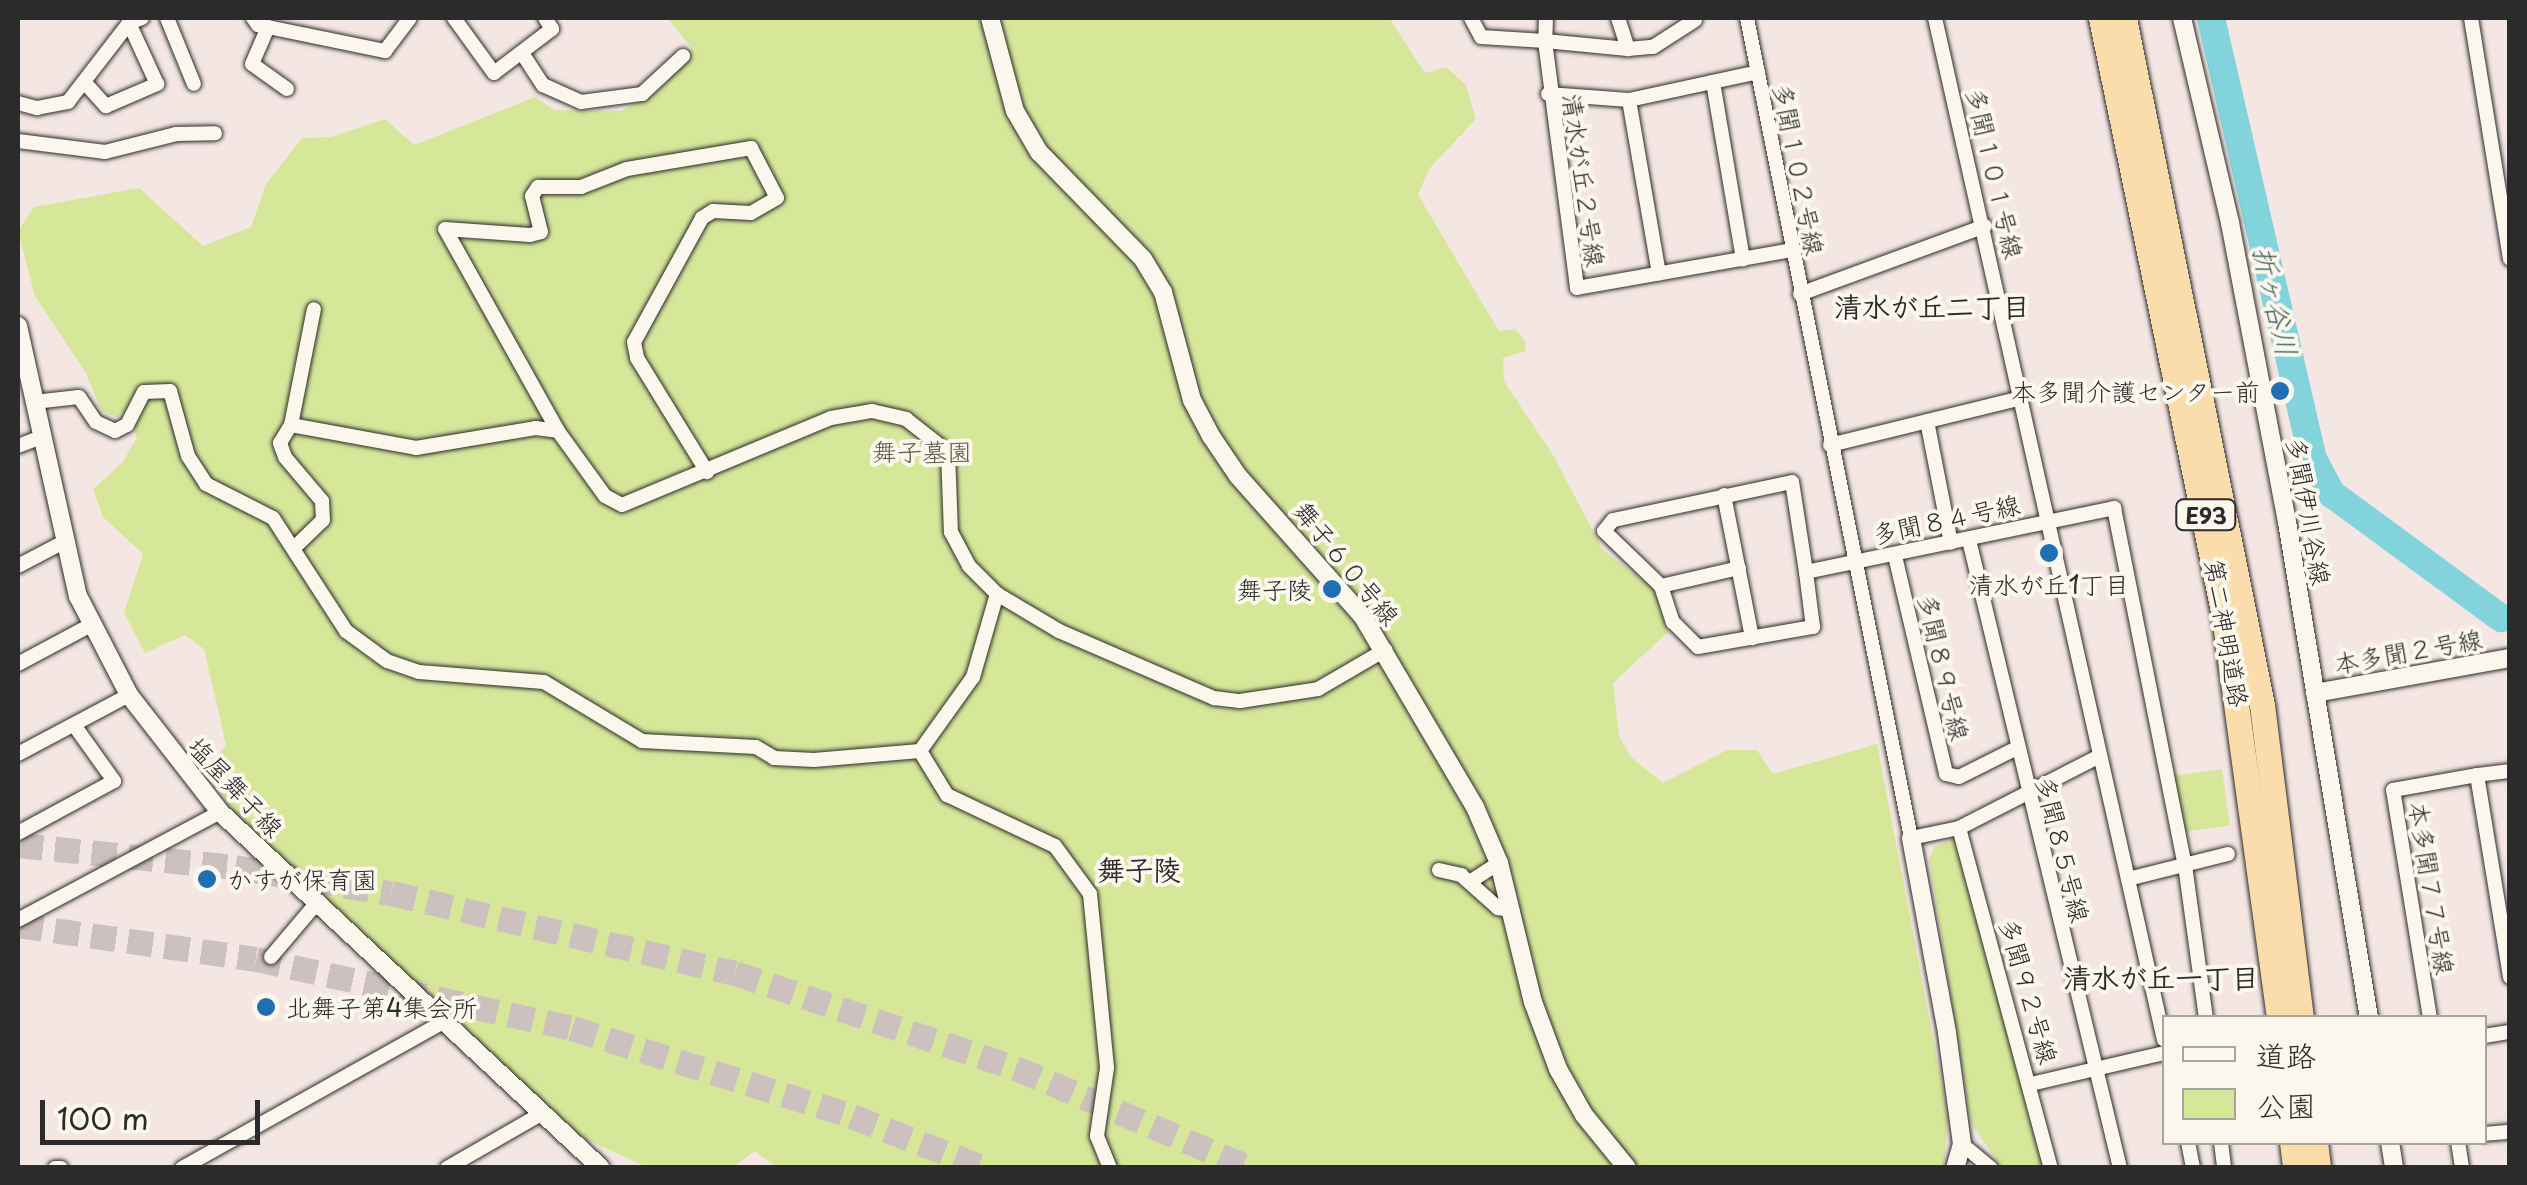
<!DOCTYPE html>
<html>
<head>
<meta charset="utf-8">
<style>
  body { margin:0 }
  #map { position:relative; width:2527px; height:1185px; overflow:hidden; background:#f4e7e3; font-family:"Playpen Sans","Klee One",sans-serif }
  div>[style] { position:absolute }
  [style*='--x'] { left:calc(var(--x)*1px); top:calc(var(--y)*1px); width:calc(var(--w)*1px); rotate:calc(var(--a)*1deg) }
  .green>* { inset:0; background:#d6e79a; transform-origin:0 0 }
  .river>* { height:28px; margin:-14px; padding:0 14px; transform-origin:14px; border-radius:14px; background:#83d3dd }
  .motorway-tunnel>* { height:25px; margin-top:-12.5px; transform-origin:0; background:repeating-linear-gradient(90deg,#ccc1be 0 25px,transparent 0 37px) }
  .roads { filter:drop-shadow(0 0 2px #2b2b2b) drop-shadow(0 0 2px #2b2b2b) }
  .minor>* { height:14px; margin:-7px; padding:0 7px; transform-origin:7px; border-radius:7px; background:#fbf7ec }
  .tertiary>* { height:18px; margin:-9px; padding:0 9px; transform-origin:9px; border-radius:9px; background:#fbf7ec }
  .motorway>* { height:25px; margin:-12.5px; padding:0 12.5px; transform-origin:12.5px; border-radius:12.5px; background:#fbddab }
  .dots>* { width:28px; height:28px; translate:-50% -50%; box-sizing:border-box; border:5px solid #fbf7ec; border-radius:50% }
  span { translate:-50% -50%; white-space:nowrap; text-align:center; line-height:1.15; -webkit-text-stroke:8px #fbf7ec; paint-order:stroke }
  .shield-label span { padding:2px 8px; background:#fbf7ec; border:2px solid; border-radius:8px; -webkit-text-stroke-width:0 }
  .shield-label { font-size:22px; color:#2b2b2b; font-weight:700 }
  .street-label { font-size:25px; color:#2b2b2b }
  .poi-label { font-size:25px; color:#2b2b2b }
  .right { translate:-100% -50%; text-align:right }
  .left { translate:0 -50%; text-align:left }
  .park-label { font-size:25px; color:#565a47 }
  .water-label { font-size:28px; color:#455d60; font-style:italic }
  .neighbourhood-label { font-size:28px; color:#2b2b2b; font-weight:700 }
  .frame { position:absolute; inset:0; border:20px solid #2b2b2b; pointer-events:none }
  .legend { position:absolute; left:2162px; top:1015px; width:325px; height:130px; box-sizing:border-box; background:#fbf7ec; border:2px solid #a8a59f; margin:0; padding:12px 18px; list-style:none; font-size:30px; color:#2b2b2b }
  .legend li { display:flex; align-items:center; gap:20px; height:50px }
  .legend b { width:50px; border:2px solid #a8a59f }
  .scale { position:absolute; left:40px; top:1100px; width:220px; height:45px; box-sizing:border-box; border:5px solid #2b2b2b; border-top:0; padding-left:12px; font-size:30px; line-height:35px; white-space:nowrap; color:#2b2b2b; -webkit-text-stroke:8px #fbf7ec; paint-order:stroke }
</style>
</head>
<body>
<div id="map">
  <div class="green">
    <i style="clip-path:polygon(667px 18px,1389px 18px,1425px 73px,1446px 67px,1466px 85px,1476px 119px,1429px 169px,1418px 195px,1499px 331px,1515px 329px,1525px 341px,1526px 351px,1503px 358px,1504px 381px,1553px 455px,1603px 550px,1655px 590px,1668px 632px,1613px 683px,1619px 736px,1631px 757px,1663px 783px,1727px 750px,1757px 750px,1773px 774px,1877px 744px,1948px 1117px,1944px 1167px,778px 1168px,755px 1151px,733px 1167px,649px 1168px,564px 1129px,233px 813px,208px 769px,226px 745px,204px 649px,185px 635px,145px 653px,124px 613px,143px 554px,103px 517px,93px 489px,122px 463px,137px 438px,126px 410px,118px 417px,102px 412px,86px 373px,35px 296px,18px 231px,34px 207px,139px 188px,203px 246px,251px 227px,266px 184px,302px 138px,331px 137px,385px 119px,414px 145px,535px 97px,554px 110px,621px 111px,663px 87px,692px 48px)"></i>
    <i style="left:2222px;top:769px;width:57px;height:49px;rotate:82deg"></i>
    <i style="clip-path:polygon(1956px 837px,2045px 1167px,2001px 1167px,1971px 1123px,1929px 859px,1934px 847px)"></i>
  </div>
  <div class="river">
    <i style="--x:2211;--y:18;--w:453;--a:77"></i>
    <i style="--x:2313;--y:459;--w:40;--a:62"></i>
    <i style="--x:2332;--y:494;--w:210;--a:36.3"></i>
  </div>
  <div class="motorway-tunnel">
    <i style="--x:18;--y:845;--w:218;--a:5.8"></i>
    <i style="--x:235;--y:867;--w:158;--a:9.5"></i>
    <i style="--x:391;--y:893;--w:353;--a:13.1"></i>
    <i style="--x:735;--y:973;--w:297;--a:18.7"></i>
    <i style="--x:1016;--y:1068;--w:255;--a:23.1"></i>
    <i style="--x:18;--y:925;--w:240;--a:8.1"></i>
    <i style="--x:256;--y:959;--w:323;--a:12.3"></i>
    <i style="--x:572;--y:1028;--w:294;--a:17.4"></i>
    <i style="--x:852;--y:1116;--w:142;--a:21.5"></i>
  </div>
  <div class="roads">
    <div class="minor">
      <i style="--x:167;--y:18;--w:71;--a:67.8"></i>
      <i style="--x:253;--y:18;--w:9;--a:54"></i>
      <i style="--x:258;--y:25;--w:130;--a:11.6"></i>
      <i style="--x:385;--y:51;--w:41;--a:-52.9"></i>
      <i style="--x:454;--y:18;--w:68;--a:54"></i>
      <i style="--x:494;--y:73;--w:73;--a:-37.2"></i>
      <i style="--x:552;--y:29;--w:13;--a:-122"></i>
      <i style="--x:1471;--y:18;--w:21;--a:62"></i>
      <i style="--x:1481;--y:37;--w:64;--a:3.6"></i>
      <i style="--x:1545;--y:41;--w:249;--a:82.6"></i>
      <i style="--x:1577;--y:288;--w:218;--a:-10"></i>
      <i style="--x:1546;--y:18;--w:23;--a:92"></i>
      <i style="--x:1545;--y:41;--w:83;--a:5.5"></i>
      <i style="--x:1628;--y:49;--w:25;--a:-5"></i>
      <i style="--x:1653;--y:47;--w:50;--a:-32.7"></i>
      <i style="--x:1618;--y:18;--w:33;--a:72"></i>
      <i style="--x:1747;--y:18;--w:836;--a:78.69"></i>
      <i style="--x:1911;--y:838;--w:49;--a:-11.8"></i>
      <i style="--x:1959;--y:828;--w:158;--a:-27.1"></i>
      <i style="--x:1935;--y:18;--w:1047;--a:77.37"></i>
      <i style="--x:2471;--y:18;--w:244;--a:80.8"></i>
      <i style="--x:268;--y:27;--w:40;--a:113.4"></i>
      <i style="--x:252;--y:64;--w:43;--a:35.5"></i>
      <i style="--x:524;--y:56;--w:35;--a:57"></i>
      <i style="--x:543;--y:85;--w:42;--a:24.1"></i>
      <i style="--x:581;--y:102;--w:62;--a:-7.5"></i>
      <i style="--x:642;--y:94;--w:56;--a:-42.8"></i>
      <i style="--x:1713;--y:82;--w:180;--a:80.4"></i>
      <i style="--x:86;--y:84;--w:30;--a:48"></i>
      <i style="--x:106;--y:106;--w:56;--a:-23.3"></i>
      <i style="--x:157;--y:84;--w:67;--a:-114.7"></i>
      <i style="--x:1548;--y:94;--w:81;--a:4.2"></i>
      <i style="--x:1629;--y:100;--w:132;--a:-12.2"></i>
      <i style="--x:1629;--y:100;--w:176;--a:80.2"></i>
      <i style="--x:18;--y:103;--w:20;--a:15"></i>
      <i style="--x:37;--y:108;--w:32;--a:-11"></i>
      <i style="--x:68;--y:102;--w:100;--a:-52.3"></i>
      <i style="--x:129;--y:23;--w:14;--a:-21"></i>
      <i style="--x:18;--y:141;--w:88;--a:7.2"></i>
      <i style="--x:105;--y:152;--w:73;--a:-14.2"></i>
      <i style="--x:176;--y:134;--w:39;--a:-1"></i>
      <i style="--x:1800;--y:294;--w:197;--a:-20.2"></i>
      <i style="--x:34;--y:402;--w:45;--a:-6.3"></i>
      <i style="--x:79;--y:397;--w:30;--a:56"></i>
      <i style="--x:96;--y:422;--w:21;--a:25"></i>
      <i style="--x:115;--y:431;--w:13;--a:-27"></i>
      <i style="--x:127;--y:425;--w:37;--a:-63"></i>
      <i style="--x:144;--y:392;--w:26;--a:-2"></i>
      <i style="--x:170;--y:391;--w:67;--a:74.5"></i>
      <i style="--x:188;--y:456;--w:33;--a:57"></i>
      <i style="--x:206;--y:484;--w:75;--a:26.9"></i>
      <i style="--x:273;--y:518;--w:135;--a:57.1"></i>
      <i style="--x:346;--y:631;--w:51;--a:36.2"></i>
      <i style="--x:387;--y:661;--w:34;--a:19"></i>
      <i style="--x:419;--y:672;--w:125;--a:4.6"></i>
      <i style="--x:544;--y:682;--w:114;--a:31"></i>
      <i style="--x:642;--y:741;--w:114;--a:3"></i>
      <i style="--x:756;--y:747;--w:21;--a:31"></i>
      <i style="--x:774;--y:758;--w:40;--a:2.9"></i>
      <i style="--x:814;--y:760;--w:106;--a:-4.9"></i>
      <i style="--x:1927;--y:421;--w:124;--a:78.9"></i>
      <i style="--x:291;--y:425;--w:118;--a:-78.8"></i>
      <i style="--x:558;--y:431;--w:231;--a:-119.2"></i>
      <i style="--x:445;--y:229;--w:85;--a:4"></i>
      <i style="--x:530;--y:235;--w:11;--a:-15"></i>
      <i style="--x:541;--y:232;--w:37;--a:-104"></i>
      <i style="--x:532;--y:196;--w:11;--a:-56"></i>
      <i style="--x:538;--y:187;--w:43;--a:0"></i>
      <i style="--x:581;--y:187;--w:49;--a:-21.4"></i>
      <i style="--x:627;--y:169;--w:126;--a:-9.6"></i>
      <i style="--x:751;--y:148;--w:56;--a:62.5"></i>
      <i style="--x:777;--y:198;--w:30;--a:150"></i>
      <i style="--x:751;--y:213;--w:38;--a:-177"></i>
      <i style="--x:713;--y:211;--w:13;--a:148"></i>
      <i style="--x:702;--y:218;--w:141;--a:118.7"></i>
      <i style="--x:634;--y:342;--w:16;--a:79"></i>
      <i style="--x:637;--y:358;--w:134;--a:58.4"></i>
      <i style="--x:1830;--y:445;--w:197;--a:-13.8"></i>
      <i style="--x:18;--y:446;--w:25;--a:-21"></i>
      <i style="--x:1724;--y:495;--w:146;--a:78.9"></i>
      <i style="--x:1969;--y:540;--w:646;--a:76.48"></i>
      <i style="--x:296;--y:546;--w:37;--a:-44"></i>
      <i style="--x:323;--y:520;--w:19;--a:-93"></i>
      <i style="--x:322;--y:501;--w:57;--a:-130.1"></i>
      <i style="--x:285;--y:457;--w:15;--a:-110"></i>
      <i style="--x:280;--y:443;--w:21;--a:-59"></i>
      <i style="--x:291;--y:425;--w:127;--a:10.4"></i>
      <i style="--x:416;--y:448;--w:121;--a:-9.5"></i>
      <i style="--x:535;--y:428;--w:23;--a:7"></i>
      <i style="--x:558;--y:431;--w:80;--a:54.1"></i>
      <i style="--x:605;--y:496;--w:19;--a:28"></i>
      <i style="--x:622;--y:505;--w:226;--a:-22.6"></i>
      <i style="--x:831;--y:418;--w:42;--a:-9.7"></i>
      <i style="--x:872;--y:411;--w:35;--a:13"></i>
      <i style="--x:906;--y:419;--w:53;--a:38.2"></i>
      <i style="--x:948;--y:452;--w:80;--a:87.9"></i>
      <i style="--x:951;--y:532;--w:38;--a:62"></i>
      <i style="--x:969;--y:566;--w:40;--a:45"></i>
      <i style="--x:997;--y:594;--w:72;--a:30.8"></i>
      <i style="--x:1059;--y:631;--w:169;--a:23.4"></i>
      <i style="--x:1214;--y:698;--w:26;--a:7"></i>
      <i style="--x:1240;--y:701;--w:79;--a:-8.7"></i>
      <i style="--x:1318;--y:689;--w:78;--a:-30.2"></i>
      <i style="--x:1895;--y:556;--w:224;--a:76.8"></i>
      <i style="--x:1946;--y:774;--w:13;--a:13"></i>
      <i style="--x:1959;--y:777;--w:63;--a:-26.6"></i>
      <i style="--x:18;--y:566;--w:52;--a:-27.6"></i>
      <i style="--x:1806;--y:572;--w:91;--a:-98.8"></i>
      <i style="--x:1792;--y:482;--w:183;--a:168"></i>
      <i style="--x:1613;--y:520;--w:14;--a:129"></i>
      <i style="--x:1604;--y:531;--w:79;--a:44"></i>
      <i style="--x:1661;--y:586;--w:38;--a:72"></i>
      <i style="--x:1673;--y:622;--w:35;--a:45"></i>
      <i style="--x:1698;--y:647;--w:117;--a:-9.9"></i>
      <i style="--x:1813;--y:627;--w:55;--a:-97.3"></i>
      <i style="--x:1806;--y:572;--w:315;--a:-11.7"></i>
      <i style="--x:2114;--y:508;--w:364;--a:78.8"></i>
      <i style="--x:2185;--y:865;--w:154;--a:82.2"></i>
      <i style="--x:1661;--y:586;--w:80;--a:-13"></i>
      <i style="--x:18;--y:664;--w:81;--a:-28.2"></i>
      <i style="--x:920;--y:751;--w:52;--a:58.5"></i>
      <i style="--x:947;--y:795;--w:119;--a:25.3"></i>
      <i style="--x:1055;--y:846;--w:59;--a:53.9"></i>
      <i style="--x:1090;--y:894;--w:175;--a:84.4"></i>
      <i style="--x:1107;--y:1068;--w:69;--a:98.4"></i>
      <i style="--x:1097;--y:1136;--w:35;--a:68"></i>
      <i style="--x:920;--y:751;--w:91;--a:-54.4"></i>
      <i style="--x:973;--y:677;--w:86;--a:-73.9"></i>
      <i style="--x:18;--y:754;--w:126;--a:-28"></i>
      <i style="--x:2477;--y:775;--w:33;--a:-7"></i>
      <i style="--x:1959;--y:828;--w:352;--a:74.9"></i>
      <i style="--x:18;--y:833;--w:109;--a:-28.4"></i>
      <i style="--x:114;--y:781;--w:69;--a:-125.5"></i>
      <i style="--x:1439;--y:870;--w:23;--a:13"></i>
      <i style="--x:1461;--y:875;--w:50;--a:41.7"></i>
      <i style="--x:1498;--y:908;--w:15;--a:11"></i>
      <i style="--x:2128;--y:879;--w:103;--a:-14"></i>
      <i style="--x:1471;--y:881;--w:33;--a:-33"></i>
      <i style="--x:18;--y:920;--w:229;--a:-28.1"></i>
      <i style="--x:271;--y:957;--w:68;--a:-49.8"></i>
      <i style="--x:2430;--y:1018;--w:231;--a:-99.2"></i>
      <i style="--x:2393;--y:790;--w:85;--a:-10.1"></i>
      <i style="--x:2477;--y:775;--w:205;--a:80.7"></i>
      <i style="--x:2484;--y:1036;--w:26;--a:-9"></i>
      <i style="--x:2031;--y:1084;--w:137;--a:-13.1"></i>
      <i style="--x:2484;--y:1134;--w:24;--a:-5"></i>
      <i style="--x:2188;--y:1142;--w:26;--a:79"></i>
      <i style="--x:2221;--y:1142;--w:26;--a:83"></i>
      <i style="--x:2458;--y:1142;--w:26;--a:81"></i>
      <i style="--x:1962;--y:1144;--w:38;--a:40"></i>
      <i style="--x:55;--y:1168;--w:6;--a:0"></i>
      <i style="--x:182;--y:1168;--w:297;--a:-29.2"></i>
      <i style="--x:447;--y:1168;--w:108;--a:-29.9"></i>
    </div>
    <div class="tertiary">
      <i style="--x:990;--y:18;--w:96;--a:75"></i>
      <i style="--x:1015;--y:111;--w:48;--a:59.7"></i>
      <i style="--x:1039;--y:152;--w:149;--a:45.8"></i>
      <i style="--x:1143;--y:259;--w:39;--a:59"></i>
      <i style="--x:1163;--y:292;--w:112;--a:75"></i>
      <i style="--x:1192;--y:400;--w:41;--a:62.2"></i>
      <i style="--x:1211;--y:436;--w:48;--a:56"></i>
      <i style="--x:1238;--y:476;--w:188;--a:48.4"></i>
      <i style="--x:1363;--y:617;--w:221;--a:59.5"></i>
      <i style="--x:1475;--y:807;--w:61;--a:66.8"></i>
      <i style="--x:1499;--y:863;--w:143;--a:76.3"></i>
      <i style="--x:1533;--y:1002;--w:72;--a:69.5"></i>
      <i style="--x:1558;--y:1069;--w:53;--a:60.5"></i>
      <i style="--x:1584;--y:1115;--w:68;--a:50.9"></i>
      <i style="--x:2182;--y:18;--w:211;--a:76.8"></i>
      <i style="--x:2230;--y:223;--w:304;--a:79.2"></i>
      <i style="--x:2287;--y:522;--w:503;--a:80.61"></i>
      <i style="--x:18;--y:326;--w:277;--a:77.5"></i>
      <i style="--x:78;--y:596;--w:111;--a:62.7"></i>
      <i style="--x:129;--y:695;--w:148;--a:52.1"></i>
      <i style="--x:220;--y:812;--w:521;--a:43.06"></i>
      <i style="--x:2315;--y:693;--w:198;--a:-10.2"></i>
      <i style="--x:1911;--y:838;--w:198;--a:79.5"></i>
      <i style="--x:1947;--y:1033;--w:112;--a:82.3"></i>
      <i style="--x:1962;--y:1144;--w:25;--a:106"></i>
      <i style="--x:2390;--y:1142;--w:26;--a:81"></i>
    </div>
    <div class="motorway">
      <i style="--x:2101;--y:18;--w:611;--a:78.38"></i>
      <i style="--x:2224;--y:616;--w:406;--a:82.2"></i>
      <i style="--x:2124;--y:18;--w:701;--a:78.64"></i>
      <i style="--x:2262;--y:705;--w:315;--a:82.9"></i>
      <i style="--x:2292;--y:1142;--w:26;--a:83"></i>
      <i style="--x:2315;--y:1142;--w:26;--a:83"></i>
    </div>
  </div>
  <div class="dots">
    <i style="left:2280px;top:391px;background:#1f6fb2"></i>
    <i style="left:2049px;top:553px;background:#1f6fb2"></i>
    <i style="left:1332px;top:589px;background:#1f6fb2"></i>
    <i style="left:207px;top:879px;background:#1f6fb2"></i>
    <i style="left:266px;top:1007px;background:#1f6fb2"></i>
  </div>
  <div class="shield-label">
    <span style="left:2206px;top:515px">E93</span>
  </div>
  <div class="street-label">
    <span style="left:1799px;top:169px;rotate:79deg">多聞１０２号線</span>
    <span style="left:1995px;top:173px;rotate:77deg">多聞１０１号線</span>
    <span style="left:1584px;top:180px;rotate:82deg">清水が丘２号線</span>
    <span style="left:2309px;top:511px;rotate:80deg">多聞伊川谷線</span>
    <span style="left:1946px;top:519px;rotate:-12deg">多聞８４号線</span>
    <span style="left:1347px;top:563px;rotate:51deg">舞子６０号線</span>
    <span style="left:2227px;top:633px;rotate:80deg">第二神明道路</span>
    <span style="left:2408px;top:651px;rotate:-10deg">本多聞２号線</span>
    <span style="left:1944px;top:667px;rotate:77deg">多聞８９号線</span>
    <span style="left:236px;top:787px;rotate:47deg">塩屋舞子線</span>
    <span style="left:2063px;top:849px;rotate:76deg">多聞８５号線</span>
    <span style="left:2432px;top:888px;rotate:81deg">本多聞７７号線</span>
    <span style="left:2029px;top:991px;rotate:74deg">多聞９２号線</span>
  </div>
  <div class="poi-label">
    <span class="right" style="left:2260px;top:391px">本多聞介護センター前</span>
    <span style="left:2049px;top:584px">清水が丘1丁目</span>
    <span class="right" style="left:1312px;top:589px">舞子陵</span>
    <span class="left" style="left:227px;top:879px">かすが保育園</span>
    <span class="left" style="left:286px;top:1007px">北舞子第4集会所</span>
  </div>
  <div class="park-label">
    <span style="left:922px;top:451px">舞子墓園</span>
  </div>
  <div class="water-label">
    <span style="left:2276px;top:301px;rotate:77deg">折ヶ谷川</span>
  </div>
  <div class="neighbourhood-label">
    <span style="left:1932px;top:306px">清水が丘二丁目</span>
    <span style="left:1139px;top:869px">舞子陵</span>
    <span style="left:2161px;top:977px">清水が丘一丁目</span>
  </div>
  <div class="frame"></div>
  <ul class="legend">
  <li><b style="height:12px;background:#fbf7ec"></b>道路</li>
  <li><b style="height:28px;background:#d6e79a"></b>公園</li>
  </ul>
  <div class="scale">100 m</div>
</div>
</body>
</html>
